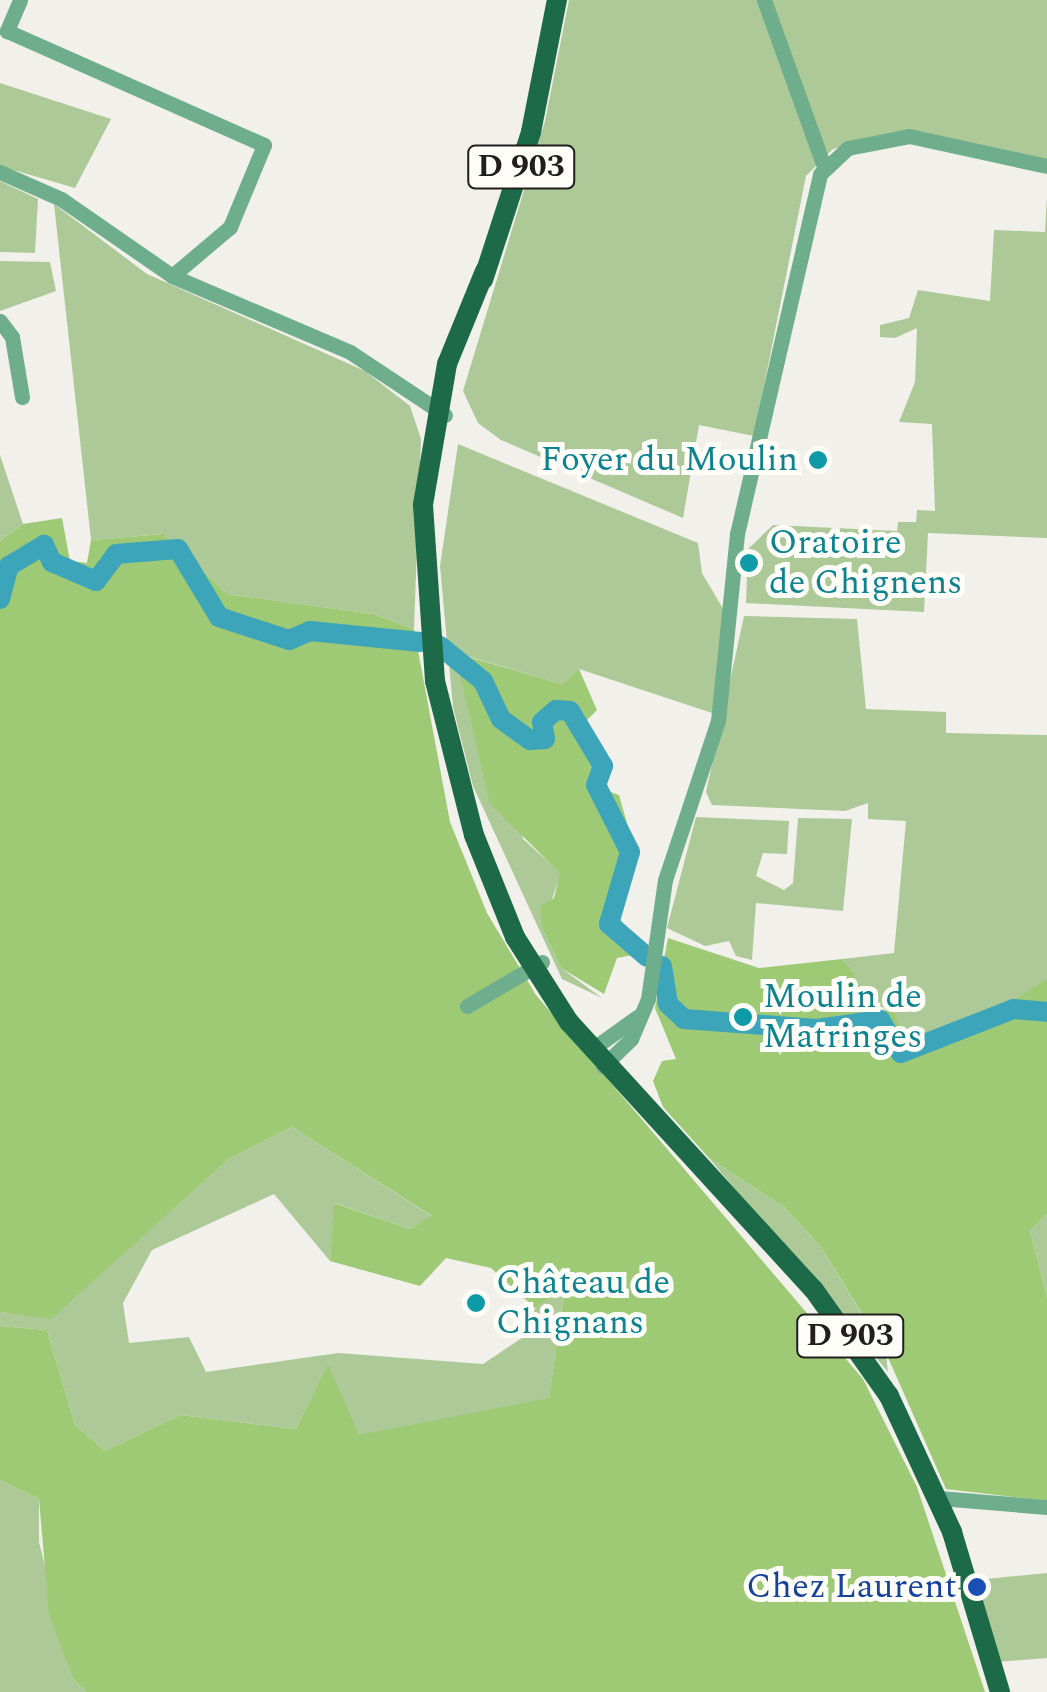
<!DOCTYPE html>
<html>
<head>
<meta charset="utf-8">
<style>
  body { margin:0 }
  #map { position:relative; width:1047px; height:1692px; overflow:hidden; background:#f1f0eb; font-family:Spectral,serif }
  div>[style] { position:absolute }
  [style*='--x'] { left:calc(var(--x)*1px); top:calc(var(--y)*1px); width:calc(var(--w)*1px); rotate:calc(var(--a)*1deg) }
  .green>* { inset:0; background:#adc997 }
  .forest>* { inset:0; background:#9eca76 }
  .river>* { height:20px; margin:-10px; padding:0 10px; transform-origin:10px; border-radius:10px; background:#3da5b9 }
  .minor>* { height:15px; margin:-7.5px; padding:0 7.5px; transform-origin:7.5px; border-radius:7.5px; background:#6fae8c }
  .major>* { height:20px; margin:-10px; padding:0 10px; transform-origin:10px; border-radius:10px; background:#1c6a48 }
  .dots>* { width:28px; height:28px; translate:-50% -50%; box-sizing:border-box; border:5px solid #fffdf8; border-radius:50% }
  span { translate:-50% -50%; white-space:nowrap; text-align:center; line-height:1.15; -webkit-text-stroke:10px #fffdf8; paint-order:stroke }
  .shield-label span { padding:2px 8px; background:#fffdf8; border:2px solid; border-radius:8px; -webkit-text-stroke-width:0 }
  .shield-label { font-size:32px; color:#201f1d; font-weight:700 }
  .culture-label { font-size:35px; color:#0d838f }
  .right { translate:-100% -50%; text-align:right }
  .left { translate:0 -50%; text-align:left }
  .transit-label { font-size:35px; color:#164399 }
</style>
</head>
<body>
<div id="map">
  <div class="green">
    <i style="clip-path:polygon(569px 0,1047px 0,1047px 160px,905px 130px,833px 149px,806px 176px,754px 436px,699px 425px,683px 518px,501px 440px,478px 423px,463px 391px,545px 121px)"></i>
    <i style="clip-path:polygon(0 83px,111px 119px,75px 188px,0 166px)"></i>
    <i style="clip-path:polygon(0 181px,38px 199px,35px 253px,0 252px)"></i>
    <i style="clip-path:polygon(1047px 196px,1047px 538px,928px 533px,924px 612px,746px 603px,748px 549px,773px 525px,897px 531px,898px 522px,916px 522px,917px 510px,935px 511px,932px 424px,899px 422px,915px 382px,917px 328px,895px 338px,880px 337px,880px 325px,909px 318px,918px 290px,990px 301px,994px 230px,1045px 232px)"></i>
    <i style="clip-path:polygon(54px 204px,147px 274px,365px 371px,410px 406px,421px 439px,414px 629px,373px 614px,227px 594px,164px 534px,91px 540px)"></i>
    <i style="clip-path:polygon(0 261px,50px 262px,56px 291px,0 311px)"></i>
    <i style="clip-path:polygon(458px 444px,698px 543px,702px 573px,728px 617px,712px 713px,579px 669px,562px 684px,457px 653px,523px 839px,561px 873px,542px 928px,561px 968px,602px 998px,562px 979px,473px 786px,453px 707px,440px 566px)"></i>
    <i style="clip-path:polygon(0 455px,23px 524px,0 541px)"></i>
    <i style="clip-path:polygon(744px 616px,857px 619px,866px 709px,946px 712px,946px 733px,1047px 735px,1047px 979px,1030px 995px,978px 1024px,905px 1042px,883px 1007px,854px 1007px,854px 972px,842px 959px,894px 953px,906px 821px,868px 819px,868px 803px,845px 811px,712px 805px,706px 792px)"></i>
    <i style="clip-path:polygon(696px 817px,789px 821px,787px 854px,763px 853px,756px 876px,784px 890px,793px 883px,798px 818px,852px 819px,843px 911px,756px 903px,752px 960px,736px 956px,729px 941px,705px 946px,667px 928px)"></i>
    <i style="clip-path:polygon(292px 1127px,433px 1217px,410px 1229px,335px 1203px,330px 1261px,274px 1194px,152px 1250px,123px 1303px,129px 1343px,189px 1337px,206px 1372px,338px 1353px,483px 1364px,528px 1334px,535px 1308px,565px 1285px,549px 1399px,358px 1436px,328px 1365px,296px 1429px,180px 1415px,105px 1451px,75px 1425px,47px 1330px,0 1326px,0 1312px,51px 1318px,229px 1159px)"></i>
    <i style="clip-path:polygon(709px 1158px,784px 1207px,821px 1247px,886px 1354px,888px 1372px)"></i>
    <i style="clip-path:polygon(1047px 1214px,1047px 1297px,1030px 1231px)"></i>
    <i style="clip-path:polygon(0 1480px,39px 1499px,39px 1542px,74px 1680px,87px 1692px,0 1692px)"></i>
    <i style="clip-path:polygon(1047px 1573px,1047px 1658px,998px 1662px,976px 1580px)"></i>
  </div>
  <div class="forest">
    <i style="clip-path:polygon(62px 518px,70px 561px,87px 563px,91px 540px,164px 534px,227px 594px,373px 614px,414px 629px,450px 822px,487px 913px,536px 995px,863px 1379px,917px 1487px,985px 1692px,87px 1692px,74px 1680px,49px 1614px,39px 1499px,0 1480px,0 1326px,47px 1330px,75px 1425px,105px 1451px,180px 1415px,296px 1429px,328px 1364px,359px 1435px,549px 1398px,565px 1287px,535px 1308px,491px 1268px,446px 1258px,420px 1286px,330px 1261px,334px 1203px,410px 1229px,432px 1216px,292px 1127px,229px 1159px,51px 1319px,0 1312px,0 541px,23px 524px)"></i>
    <i style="clip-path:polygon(455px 653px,562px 684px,579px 669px,597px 710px,584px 723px,588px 743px,610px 764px,603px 789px,619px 795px,636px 855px,616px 915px,648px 952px,617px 958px,604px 994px,561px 968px,542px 928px,540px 906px,554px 898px,560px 873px,490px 804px)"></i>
    <i style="clip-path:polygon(668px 938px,759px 968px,842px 959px,854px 972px,855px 1007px,894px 1012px,905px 1042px,978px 1024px,1047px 979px,1047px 1214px,1030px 1231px,1047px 1297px,1047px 1501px,946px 1489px,886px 1353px,821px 1247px,784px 1207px,709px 1158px,663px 1107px,653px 1081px,662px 1061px,676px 1059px,655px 1008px)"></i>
  </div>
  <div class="river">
    <i style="--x:0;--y:599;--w:34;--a:-75"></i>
    <i style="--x:9;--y:566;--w:41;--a:-31"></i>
    <i style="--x:44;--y:545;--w:19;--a:65"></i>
    <i style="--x:52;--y:562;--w:48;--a:23.4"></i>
    <i style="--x:96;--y:581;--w:34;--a:-53"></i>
    <i style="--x:116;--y:554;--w:62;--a:-4.6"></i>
    <i style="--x:178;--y:549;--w:79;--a:58.9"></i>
    <i style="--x:219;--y:617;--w:74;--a:18.2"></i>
    <i style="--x:289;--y:640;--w:23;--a:-23"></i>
    <i style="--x:310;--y:631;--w:111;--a:5.7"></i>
    <i style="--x:440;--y:646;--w:55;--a:39.1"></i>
    <i style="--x:483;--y:681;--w:42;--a:64.7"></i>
    <i style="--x:501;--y:719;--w:36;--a:36"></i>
    <i style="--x:530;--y:740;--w:15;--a:-4"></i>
    <i style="--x:545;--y:739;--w:17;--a:-100"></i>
    <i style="--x:542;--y:722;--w:18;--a:-41"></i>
    <i style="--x:556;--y:710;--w:14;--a:4"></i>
    <i style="--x:570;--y:711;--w:64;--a:59"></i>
    <i style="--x:603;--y:766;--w:20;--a:110"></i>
    <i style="--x:596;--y:785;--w:75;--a:63.1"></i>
    <i style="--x:630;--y:852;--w:75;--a:106.3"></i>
    <i style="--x:609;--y:924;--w:50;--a:41"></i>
    <i style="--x:662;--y:966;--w:38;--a:81"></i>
    <i style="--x:668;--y:1004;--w:22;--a:43"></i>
    <i style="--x:684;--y:1019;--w:133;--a:4.3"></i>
    <i style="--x:817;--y:1029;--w:64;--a:-8.1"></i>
    <i style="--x:880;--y:1020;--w:39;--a:58"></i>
    <i style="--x:901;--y:1053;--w:121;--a:-21.3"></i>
    <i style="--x:1014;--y:1009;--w:33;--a:5"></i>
  </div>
  <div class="minor">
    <i style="--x:20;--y:0;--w:34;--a:113"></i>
    <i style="--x:7;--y:31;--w:281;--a:23.9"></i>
    <i style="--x:264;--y:145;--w:89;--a:112.5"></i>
    <i style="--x:230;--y:227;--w:76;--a:139.8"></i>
    <i style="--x:764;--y:0;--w:177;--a:70.2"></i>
    <i style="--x:0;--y:172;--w:67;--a:23.9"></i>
    <i style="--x:61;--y:199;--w:135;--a:34.7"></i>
    <i style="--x:172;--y:276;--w:194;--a:23.1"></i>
    <i style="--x:350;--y:352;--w:114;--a:33.6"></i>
    <i style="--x:0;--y:321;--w:20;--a:53"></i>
    <i style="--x:12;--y:337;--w:61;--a:80.5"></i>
    <i style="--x:467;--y:1006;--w:87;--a:-30.4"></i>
    <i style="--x:591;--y:1050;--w:57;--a:-35.7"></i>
    <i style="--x:603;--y:1066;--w:39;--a:-44"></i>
    <i style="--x:631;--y:1039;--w:43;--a:-67"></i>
    <i style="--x:648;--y:999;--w:120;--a:-81.9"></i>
    <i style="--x:665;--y:880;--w:168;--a:-71.6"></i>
    <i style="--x:718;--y:721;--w:188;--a:-84.2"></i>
    <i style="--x:737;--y:534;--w:369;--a:-77"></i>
    <i style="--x:820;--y:174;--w:38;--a:-43"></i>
    <i style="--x:848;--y:148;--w:62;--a:-11.1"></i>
    <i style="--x:909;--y:136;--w:141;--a:12.3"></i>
    <i style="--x:939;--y:1498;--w:108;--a:4.8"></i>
  </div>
  <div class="major">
    <i style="--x:485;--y:271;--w:100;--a:112.2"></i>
    <i style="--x:447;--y:364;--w:143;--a:99.7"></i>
    <i style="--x:423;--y:505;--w:176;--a:86.1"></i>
    <i style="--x:435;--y:681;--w:159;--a:75.8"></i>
    <i style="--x:474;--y:835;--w:110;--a:68.1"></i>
    <i style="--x:515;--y:937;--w:101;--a:57.6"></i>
    <i style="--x:569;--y:1022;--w:363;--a:47.6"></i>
    <i style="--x:814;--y:1290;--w:130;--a:54.7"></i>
    <i style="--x:889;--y:1396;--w:150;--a:65.1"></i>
    <i style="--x:952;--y:1532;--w:167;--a:73.3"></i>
    <i style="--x:483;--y:280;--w:156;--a:-72"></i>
    <i style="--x:531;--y:132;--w:135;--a:-78.9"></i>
  </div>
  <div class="dots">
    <i style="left:818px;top:460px;background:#0f9aa8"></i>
    <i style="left:749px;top:563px;background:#0f9aa8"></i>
    <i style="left:743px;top:1017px;background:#0f9aa8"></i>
    <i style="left:476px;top:1303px;background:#0f9aa8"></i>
    <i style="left:977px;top:1587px;background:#1a4fb4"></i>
  </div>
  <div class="shield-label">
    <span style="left:521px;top:167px">D 903</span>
    <span style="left:850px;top:1336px">D 903</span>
  </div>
  <div class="culture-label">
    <span class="right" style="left:798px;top:460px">Foyer du Moulin</span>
    <span class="left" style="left:769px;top:563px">Oratoire<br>de Chignens</span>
    <span class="left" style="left:763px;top:1017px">Moulin de<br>Matringes</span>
    <span class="left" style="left:496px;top:1303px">Château de<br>Chignans</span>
  </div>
  <div class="transit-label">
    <span class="right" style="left:957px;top:1587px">Chez Laurent</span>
  </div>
</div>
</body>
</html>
